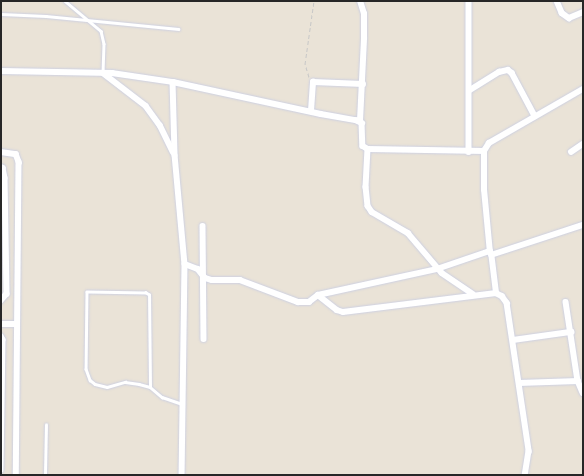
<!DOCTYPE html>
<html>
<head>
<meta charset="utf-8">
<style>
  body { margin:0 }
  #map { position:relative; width:584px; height:476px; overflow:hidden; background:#eae3d7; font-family:"Work Sans",sans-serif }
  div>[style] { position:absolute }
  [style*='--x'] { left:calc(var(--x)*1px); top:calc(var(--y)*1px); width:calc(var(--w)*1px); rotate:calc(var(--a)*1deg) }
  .path>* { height:1px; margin-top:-0.5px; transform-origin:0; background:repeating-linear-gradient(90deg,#c7c7c7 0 4px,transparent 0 6.5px) }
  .roads { filter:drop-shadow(0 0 1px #cdd0e1) drop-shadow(0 0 1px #cdd0e1) }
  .service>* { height:2.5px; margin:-1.25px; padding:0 1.25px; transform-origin:1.25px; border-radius:1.25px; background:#fff }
  .minor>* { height:5.5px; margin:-2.75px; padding:0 2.75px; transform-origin:2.75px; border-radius:2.75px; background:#fff }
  span { translate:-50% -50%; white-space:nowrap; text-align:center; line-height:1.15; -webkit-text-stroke:4px #fff; paint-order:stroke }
  .frame { position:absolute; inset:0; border:2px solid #272727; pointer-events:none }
</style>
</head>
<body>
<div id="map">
  <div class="path">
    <i style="--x:309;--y:77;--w:14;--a:-107"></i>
    <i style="--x:305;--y:64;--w:64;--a:-81.9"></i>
  </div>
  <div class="roads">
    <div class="service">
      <i style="--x:65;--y:1;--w:47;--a:39.8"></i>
      <i style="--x:101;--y:31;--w:13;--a:77"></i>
      <i style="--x:104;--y:44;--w:28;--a:92"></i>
      <i style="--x:1;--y:14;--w:45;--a:2.5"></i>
      <i style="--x:46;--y:16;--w:133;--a:5.6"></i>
      <i style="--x:150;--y:387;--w:92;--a:-90.6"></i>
      <i style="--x:149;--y:295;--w:4;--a:-146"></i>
      <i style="--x:146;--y:293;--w:59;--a:-179"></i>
      <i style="--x:87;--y:292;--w:77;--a:90.7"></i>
      <i style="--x:86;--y:369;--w:12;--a:70"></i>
      <i style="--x:90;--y:380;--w:6;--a:39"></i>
      <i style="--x:95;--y:384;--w:12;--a:14"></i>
      <i style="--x:107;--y:387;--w:19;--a:-16"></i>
      <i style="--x:125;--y:382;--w:14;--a:8"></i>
      <i style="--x:139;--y:384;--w:11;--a:15"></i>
      <i style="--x:150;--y:387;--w:16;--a:40"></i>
      <i style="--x:162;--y:397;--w:21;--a:19"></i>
      <i style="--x:45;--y:475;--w:50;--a:-88.9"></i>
    </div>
    <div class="minor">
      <i style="--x:469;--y:1;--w:151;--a:90"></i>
      <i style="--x:557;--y:1;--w:13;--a:67"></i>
      <i style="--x:562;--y:13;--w:9;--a:36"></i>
      <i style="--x:569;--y:18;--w:15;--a:-23"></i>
      <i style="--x:1;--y:71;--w:111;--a:1"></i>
      <i style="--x:112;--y:73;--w:62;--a:8.4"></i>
      <i style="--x:173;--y:82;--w:151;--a:12.2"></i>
      <i style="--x:321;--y:114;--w:36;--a:10"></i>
      <i style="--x:356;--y:120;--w:7;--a:27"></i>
      <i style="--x:362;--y:123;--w:23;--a:88"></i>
      <i style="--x:363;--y:146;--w:6;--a:31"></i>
      <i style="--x:368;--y:149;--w:116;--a:1"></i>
      <i style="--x:103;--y:73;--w:54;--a:37.5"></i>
      <i style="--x:146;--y:106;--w:24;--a:54"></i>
      <i style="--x:160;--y:125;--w:30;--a:64"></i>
      <i style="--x:173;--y:82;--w:73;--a:88.4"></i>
      <i style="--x:175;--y:155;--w:109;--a:84.8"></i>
      <i style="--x:185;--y:264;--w:211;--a:90.8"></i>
      <i style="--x:470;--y:90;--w:34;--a:-32"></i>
      <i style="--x:499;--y:72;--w:9;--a:-13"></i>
      <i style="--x:508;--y:70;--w:5;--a:37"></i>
      <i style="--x:512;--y:73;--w:49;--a:61.9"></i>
      <i style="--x:311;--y:111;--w:29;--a:-86"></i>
      <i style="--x:313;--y:82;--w:50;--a:2.3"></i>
      <i style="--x:360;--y:121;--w:83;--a:-87.2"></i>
      <i style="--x:364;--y:38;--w:24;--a:-90"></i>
      <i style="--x:364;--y:14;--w:14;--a:-107"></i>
      <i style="--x:368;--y:149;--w:38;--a:93"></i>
      <i style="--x:366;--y:187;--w:19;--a:84"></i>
      <i style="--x:368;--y:206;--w:7;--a:56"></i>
      <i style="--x:372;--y:212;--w:42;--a:30.3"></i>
      <i style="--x:408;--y:233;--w:52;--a:49.6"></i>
      <i style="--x:442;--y:273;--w:37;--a:34"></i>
      <i style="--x:1;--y:152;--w:15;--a:8"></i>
      <i style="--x:16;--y:154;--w:9;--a:69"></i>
      <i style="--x:19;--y:162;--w:313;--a:90.5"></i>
      <i style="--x:571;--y:152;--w:14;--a:-34"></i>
      <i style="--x:1;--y:167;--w:2;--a:27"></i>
      <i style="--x:3;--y:168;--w:10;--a:79"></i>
      <i style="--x:5;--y:178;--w:116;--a:89"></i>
      <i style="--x:7;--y:294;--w:9;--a:131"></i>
      <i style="--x:203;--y:226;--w:113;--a:89.5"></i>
      <i style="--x:490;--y:253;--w:63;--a:-95.4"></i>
      <i style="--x:484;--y:190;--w:39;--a:-90"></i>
      <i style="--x:484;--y:151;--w:9;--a:-58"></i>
      <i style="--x:489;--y:143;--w:108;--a:-29.9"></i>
      <i style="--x:185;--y:264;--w:14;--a:21"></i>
      <i style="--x:198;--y:269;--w:11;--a:52"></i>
      <i style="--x:205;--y:278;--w:7;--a:16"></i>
      <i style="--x:212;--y:280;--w:28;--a:0"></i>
      <i style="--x:240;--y:280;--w:62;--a:20.8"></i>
      <i style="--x:298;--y:302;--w:11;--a:0"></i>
      <i style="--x:309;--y:302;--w:11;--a:-38"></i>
      <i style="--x:318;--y:295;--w:122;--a:-12.3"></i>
      <i style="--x:437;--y:269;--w:56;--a:-18.8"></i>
      <i style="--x:496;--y:293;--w:7;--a:27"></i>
      <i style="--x:502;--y:296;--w:9;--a:54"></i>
      <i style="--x:507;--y:303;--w:150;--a:81.5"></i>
      <i style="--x:529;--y:451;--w:24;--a:99"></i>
      <i style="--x:318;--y:295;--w:24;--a:38"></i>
      <i style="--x:337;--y:310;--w:6;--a:18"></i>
      <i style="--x:343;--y:312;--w:154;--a:-7.1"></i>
      <i style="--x:496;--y:293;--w:38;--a:-97"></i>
      <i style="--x:491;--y:255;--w:97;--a:-18.1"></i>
      <i style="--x:566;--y:302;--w:80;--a:81.4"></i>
      <i style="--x:578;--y:381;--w:13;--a:67"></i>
      <i style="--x:1;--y:324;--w:16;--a:0"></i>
      <i style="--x:1;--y:336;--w:4;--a:63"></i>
      <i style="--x:3;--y:340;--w:130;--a:90.9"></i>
      <i style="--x:513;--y:340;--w:59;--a:-7.9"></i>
      <i style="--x:519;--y:383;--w:59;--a:-1.9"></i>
    </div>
  </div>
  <div class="frame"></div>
</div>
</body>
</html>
